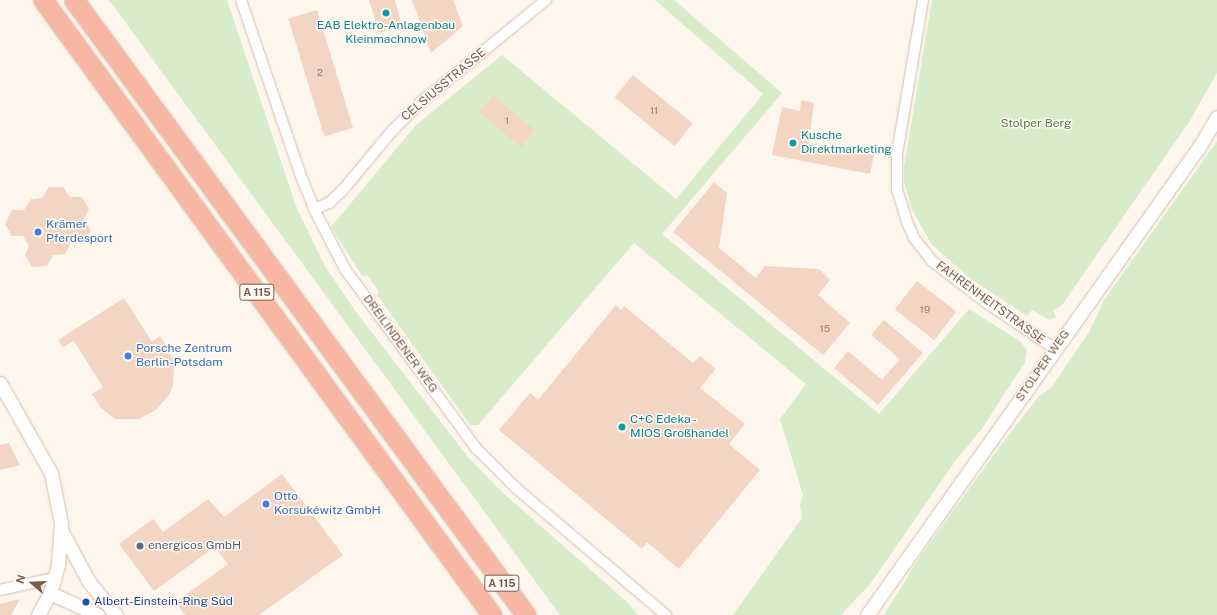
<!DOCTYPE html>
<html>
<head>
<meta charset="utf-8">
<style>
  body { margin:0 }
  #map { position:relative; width:1217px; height:615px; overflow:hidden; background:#fdf6ec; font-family:"Public Sans",sans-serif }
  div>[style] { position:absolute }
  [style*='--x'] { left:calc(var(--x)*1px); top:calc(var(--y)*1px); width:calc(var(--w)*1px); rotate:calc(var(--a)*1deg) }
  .green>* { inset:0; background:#d8ecc9 }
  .building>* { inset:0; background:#f3d5c3; transform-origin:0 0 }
  .roads { filter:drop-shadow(0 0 1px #d1beb0) drop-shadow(0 0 1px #d1beb0) }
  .minor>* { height:10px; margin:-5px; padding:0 5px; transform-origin:5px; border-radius:5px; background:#fff }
  .tertiary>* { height:13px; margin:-6.5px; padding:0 6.5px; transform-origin:6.5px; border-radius:6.5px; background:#fff }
  .motorway>* { height:19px; margin:-9.5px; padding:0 9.5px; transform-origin:9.5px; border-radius:9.5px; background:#f7b7a3 }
  .dots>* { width:11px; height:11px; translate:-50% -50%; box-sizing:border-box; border:2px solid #fffaf3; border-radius:50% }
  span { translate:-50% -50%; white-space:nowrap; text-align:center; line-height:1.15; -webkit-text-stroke:3px #fffaf3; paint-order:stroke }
  .number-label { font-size:10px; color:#987a6a }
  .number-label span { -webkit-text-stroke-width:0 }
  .shield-label span { padding:1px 3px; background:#fffaf3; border:1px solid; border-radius:3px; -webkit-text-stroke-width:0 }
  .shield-label { font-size:11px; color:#7a5c4d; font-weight:700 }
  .culture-label { font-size:12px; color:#0d838f }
  .left { translate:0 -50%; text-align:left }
  .street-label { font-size:12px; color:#7a5c4d }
  .park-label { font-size:12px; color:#537a41 }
  .shop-label { font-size:12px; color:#366cbe }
  .service-label { font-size:12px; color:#4e5e75 }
  .transit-label { font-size:12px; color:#164399 }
  .north { position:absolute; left:12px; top:563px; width:40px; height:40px; -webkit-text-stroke:3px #fffaf3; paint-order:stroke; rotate:289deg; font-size:11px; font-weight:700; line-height:16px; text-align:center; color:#7a5c4d }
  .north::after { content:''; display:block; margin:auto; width:14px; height:18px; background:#7a5c4d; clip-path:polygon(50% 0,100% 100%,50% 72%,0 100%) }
</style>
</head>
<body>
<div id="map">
  <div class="green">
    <i style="clip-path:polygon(109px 0,227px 0,297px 209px,326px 268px,356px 312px,468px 457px,501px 491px,627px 602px,638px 615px,560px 615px)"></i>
    <i style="clip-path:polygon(655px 0,674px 0,782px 93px,662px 234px,879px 414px,969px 309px,1021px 342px,1027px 351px,1025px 362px,981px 430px,953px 464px,871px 583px,841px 615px,733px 615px,802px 518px,800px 505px,803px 495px,780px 419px,806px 384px,634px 243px,478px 425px,470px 425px,377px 295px,379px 291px,367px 275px,362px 276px,331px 227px,416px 125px,502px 55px,676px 199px,763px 94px)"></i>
    <i style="clip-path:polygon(932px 0,1217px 0,1217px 73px,1189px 122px,1062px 305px,1053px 311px,1056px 317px,1050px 320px,1032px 310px,1027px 316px,972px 280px,932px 245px,912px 210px,904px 182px,904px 167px)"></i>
    <i style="clip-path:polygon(1217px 141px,1217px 615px,884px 615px,921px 555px,1001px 445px,1039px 396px,1051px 388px,1089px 332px,1104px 300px)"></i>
  </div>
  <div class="building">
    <i style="clip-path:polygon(369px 0,395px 0,402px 26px,379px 33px)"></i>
    <i style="clip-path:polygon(412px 0,453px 0,463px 26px,431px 53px)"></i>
    <i style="left:317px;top:10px;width:123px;height:30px;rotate:73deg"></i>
    <i style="left:633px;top:75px;width:77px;height:29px;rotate:39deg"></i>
    <i style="left:493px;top:95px;width:55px;height:22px;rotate:40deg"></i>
    <i style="clip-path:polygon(801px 100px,814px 103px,809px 143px,874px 155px,870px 174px,772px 155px,782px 107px,800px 111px)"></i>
    <i style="clip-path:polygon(714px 182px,727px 193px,719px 248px,756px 278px,765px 266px,819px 269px,830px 280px,818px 295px,850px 323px,823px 355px,673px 232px)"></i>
    <i style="clip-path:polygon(49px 187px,63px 187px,70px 197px,82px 197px,89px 209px,84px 220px,91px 231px,84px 243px,71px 243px,65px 254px,53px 255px,47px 266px,32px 267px,25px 255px,29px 246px,23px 236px,12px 236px,5px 224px,12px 210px,24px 210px,31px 199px,42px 198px)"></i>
    <i style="left:917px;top:281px;width:50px;height:36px;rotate:38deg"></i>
    <i style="clip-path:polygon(124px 298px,152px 342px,160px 336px,174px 361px,173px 386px,169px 395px,156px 410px,139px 419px,115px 419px,100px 407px,92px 394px,103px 387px,74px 341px,63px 347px,58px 340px)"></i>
    <i style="clip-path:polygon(616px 305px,621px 310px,624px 306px,693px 363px,700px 356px,716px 369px,700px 388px,745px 424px,729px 444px,760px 470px,679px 569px,647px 542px,642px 549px,499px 430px,530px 393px,538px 400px)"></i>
    <i style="clip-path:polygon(884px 320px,923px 353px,878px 405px,834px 368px,848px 351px,882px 380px,900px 359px,871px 335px)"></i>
    <i style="clip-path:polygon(9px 443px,20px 465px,0 470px,0 445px)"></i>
    <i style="clip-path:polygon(282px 474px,343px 555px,259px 615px,185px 615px,176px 602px,228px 564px,215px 547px,154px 591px,119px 544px,153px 519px,163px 532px,208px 499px,224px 517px)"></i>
    <i style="clip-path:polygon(20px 599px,11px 615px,0 615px,0 604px)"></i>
  </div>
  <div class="roads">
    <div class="minor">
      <i style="--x:241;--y:0;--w:186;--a:71.2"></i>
      <i style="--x:301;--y:176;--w:35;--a:68"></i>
      <i style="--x:314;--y:209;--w:68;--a:62.7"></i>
      <i style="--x:345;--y:269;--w:222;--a:53.8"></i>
      <i style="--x:476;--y:448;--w:57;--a:45"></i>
      <i style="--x:516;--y:488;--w:197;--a:40.3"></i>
      <i style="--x:923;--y:0;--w:155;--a:99.6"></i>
      <i style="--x:897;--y:153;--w:36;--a:90"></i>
      <i style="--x:897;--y:189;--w:34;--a:73"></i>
      <i style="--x:907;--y:222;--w:17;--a:66"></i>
      <i style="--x:914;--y:238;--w:29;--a:52"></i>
      <i style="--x:932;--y:261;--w:69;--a:37.4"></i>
      <i style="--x:987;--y:303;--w:82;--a:34.1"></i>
      <i style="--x:314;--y:209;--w:16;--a:-22"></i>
      <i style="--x:329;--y:203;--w:18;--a:-43"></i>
      <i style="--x:342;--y:191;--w:78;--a:-50.2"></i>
      <i style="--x:392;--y:131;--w:40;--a:-45"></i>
      <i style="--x:420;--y:103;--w:163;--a:-39.3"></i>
      <i style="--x:0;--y:590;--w:55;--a:-12.5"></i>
    </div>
    <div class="tertiary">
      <i style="--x:0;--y:383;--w:103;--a:60.5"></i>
      <i style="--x:51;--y:473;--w:51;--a:78.7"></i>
      <i style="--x:61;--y:523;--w:42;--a:94.1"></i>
      <i style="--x:58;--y:565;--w:29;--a:106"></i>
      <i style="--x:50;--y:593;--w:25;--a:119"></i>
      <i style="--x:61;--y:530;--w:59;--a:61.7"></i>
      <i style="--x:89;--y:582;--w:43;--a:50.7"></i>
      <i style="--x:50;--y:593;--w:53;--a:24.6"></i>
      <i style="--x:867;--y:615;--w:574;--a:-54.65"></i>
      <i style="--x:1199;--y:147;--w:35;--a:-59"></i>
    </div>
    <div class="motorway">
      <i style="--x:43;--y:0;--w:761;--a:53.87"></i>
      <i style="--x:74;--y:0;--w:763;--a:53.69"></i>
    </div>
  </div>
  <div class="dots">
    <i style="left:386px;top:13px;background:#0f9aa8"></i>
    <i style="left:793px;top:143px;background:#0f9aa8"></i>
    <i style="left:38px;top:232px;background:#3f7fe0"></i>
    <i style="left:128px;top:356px;background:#3f7fe0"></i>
    <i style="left:622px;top:427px;background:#0f9aa8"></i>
    <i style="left:266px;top:504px;background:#3f7fe0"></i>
    <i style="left:140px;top:546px;background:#5c6f8a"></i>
    <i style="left:86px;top:602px;background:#1a4fb4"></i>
  </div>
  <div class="number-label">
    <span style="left:320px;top:73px">2</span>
    <span style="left:654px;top:111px">11</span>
    <span style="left:507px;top:121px">1</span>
    <span style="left:925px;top:310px">19</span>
    <span style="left:825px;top:329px">15</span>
  </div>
  <div class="shield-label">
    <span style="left:257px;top:292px">A 115</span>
    <span style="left:502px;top:583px">A 115</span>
  </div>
  <div class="culture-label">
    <span style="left:386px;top:33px">EAB Elektro-Anlagenbau<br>Kleinmachnow</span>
    <span class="left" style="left:801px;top:143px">Kusche<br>Direktmarketing</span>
    <span class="left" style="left:630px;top:427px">C+C Edeka -<br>MIOS Großhandel</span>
  </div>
  <div class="street-label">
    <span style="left:444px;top:85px;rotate:-40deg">CELSIUSSTRASSE</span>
    <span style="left:990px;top:303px;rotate:36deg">FAHRENHEITSTRASSE</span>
    <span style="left:400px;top:344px;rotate:54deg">DREILINDENER WEG</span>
    <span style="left:1043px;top:366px;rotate:-55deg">STOLPER WEG</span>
  </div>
  <div class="park-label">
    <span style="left:1036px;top:124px">Stolper Berg</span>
  </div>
  <div class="shop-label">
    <span class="left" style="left:46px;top:232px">Krämer<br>Pferdesport</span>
    <span class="left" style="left:136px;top:356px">Porsche Zentrum<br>Berlin-Potsdam</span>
    <span class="left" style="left:274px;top:504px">Otto<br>Korsukéwitz GmbH</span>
  </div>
  <div class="service-label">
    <span class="left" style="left:148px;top:546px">energicos GmbH</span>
  </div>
  <div class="transit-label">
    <span class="left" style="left:94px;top:602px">Albert-Einstein-Ring Süd</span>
  </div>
  <div class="north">N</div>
</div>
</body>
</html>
